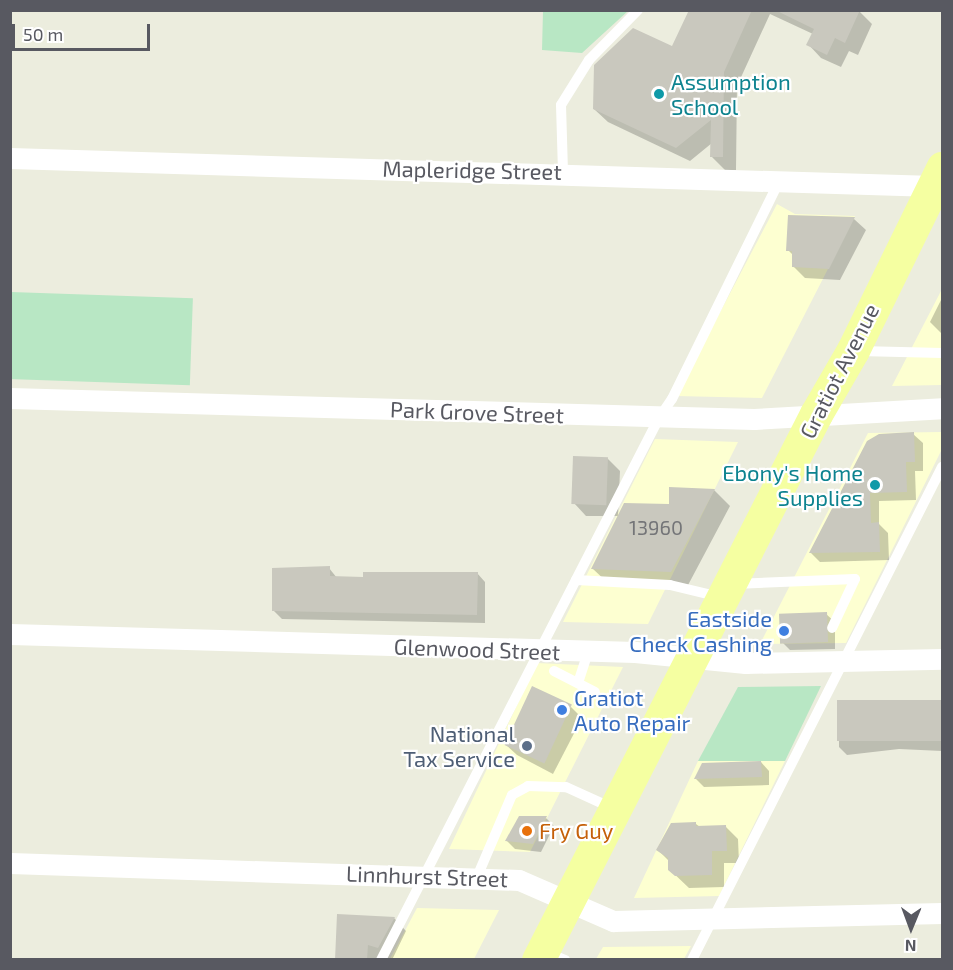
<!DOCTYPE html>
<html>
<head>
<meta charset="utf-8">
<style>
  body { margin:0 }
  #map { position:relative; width:953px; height:970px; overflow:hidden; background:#ecedde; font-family:"Exo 2",sans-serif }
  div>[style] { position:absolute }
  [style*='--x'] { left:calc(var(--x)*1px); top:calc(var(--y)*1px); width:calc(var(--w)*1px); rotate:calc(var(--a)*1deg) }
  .commercial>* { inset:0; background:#fdffd1 }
  .green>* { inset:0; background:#b8e7c4; transform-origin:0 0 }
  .shadow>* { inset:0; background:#0003 }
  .building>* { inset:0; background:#c9c8be; transform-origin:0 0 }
  .lane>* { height:10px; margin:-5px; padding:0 5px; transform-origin:5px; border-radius:5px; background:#fff }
  .street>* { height:21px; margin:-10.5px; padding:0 10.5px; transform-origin:10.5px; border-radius:10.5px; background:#fff }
  .primary>* { height:33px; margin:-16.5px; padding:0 16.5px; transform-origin:16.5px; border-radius:16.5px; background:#f5ffa1 }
  .dots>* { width:16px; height:16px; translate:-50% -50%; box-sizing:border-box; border:3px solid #fff; border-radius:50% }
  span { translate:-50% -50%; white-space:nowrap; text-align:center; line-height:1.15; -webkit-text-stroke:4.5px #fff; paint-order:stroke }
  .number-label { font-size:20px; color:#747578 }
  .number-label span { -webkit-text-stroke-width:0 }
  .culture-label { font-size:22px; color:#0d838f }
  .left { translate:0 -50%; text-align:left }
  .right { translate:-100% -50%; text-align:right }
  .street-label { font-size:22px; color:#585961 }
  .shop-label { font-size:22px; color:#366cbe }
  .service-label { font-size:22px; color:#4e5e75 }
  .food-label { font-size:22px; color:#c56008 }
  .frame { position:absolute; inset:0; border:12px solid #585961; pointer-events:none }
  .north { position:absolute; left:881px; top:898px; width:60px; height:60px; -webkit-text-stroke:4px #fff; paint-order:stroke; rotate:181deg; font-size:16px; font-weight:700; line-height:24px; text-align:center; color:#585961 }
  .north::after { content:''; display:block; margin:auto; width:21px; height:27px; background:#585961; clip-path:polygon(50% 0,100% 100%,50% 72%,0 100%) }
  .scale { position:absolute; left:12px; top:24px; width:138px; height:27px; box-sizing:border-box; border:3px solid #585961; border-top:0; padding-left:8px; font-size:18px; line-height:21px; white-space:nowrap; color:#585961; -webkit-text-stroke:4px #fff; paint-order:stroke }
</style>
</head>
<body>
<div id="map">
  <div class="commercial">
    <i style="clip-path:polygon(777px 204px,795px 214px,855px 216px,762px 398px,676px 396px)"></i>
    <i style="clip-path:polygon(942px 289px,942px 385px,892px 386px)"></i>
    <i style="clip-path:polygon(942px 432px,942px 449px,846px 643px,760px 644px,868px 433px)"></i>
    <i style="clip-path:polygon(655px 439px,738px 442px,648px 624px,563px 622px)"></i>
    <i style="clip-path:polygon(537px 663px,623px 667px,530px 852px,449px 849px)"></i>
    <i style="clip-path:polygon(698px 761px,785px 761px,719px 896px,634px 898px)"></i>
    <i style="clip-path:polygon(417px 908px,499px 910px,474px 959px,390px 959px)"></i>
    <i style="clip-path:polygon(691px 946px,684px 959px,596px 959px,603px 947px)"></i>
  </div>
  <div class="green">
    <i style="clip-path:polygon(543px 11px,543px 10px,628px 11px,582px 53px,542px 50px)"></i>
    <i style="left:11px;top:292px;width:182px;height:87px;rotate:2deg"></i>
    <i style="clip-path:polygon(821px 686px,785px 761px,698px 761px,738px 687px)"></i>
  </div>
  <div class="shadow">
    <i style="clip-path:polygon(691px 10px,858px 10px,872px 24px,858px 55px,849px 51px,841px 67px,821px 58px,808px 44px,813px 34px,770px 14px,737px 86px,736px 170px,725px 170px,712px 157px,712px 143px,690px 161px,608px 122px,594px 109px,673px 48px)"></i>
    <i style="clip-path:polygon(789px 217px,854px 219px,866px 230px,840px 280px,805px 278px,793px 266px,794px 256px,788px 250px)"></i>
    <i style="clip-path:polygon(942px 298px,942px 334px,930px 322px)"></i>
    <i style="clip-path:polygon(913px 434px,923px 443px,923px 471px,915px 471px,916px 500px,879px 501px,879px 524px,888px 533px,889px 560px,820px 562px,811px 553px)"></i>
    <i style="clip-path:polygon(607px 458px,620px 471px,618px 516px,586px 516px,574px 503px)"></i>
    <i style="clip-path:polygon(671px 489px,714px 490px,730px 506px,687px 587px,609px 584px,593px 569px,670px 505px)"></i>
    <i style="clip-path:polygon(329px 568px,337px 578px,477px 573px,485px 582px,485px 623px,282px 619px,273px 610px)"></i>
    <i style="clip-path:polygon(826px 614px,835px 622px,835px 649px,790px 650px,782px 642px)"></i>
    <i style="clip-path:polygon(942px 700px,942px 751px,899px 749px,847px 755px,839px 747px,839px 702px)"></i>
    <i style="clip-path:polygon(571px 707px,582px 718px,553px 774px,517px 755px,505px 744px)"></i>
    <i style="clip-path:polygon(761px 762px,769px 771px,769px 785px,704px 787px,696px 779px)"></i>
    <i style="clip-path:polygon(546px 818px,554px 826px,541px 852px,515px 849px,507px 841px)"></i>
    <i style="clip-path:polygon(696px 824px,700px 827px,725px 826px,738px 839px,739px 863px,724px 863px,724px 887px,689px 888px,669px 869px,669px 861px,658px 850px)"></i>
    <i style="clip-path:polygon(394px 918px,406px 931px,392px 960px,380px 956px,380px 960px,337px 960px)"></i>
  </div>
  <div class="building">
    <i style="clip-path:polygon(689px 10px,752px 10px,724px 72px,723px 157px,710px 157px,711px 120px,676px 148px,593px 109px,594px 65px,633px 28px,672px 46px)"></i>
    <i style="clip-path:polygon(775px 10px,860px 10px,845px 43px,835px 38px,827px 55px,806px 45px,814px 29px)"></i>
    <i style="clip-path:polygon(788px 215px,855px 217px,829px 269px,792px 267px,792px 251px,786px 251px)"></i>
    <i style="clip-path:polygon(914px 432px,915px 462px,906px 462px,907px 492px,870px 493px,871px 523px,879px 522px,880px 552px,809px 553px,867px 441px,879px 434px)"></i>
    <i style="left:573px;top:456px;width:35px;height:48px;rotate:2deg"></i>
    <i style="clip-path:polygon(669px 487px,715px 489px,671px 572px,591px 569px,624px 503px,669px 504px)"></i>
    <i style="clip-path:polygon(330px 566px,330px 576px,363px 577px,363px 572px,478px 572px,477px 615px,272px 611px,272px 568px)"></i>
    <i style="left:827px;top:612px;width:30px;height:48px;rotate:88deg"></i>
    <i style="left:532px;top:686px;width:44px;height:65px;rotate:25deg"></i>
    <i style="left:942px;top:700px;width:41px;height:105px;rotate:90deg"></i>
    <i style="clip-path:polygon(761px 761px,762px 777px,694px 779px,702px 763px)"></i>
    <i style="clip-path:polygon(519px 816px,547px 816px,533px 844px,505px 841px)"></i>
    <i style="clip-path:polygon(696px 822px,696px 826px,726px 825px,727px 851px,712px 851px,712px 875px,675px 876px,668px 870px,668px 858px,656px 850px,671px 823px)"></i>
    <i style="clip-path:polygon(337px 914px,395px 917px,378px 948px,368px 945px,367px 960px,335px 960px)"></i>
  </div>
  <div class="lane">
    <i style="--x:563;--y:172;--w:67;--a:-91.7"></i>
    <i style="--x:561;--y:105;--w:53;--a:-58.1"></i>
    <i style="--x:589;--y:60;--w:70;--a:-45.6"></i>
    <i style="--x:859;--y:351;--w:83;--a:1.4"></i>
    <i style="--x:576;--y:580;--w:94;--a:3"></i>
    <i style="--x:670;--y:585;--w:51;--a:13.5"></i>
    <i style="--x:735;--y:584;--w:120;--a:-2.4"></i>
    <i style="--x:855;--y:579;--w:54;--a:115.1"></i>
    <i style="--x:554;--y:671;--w:46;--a:27.1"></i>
    <i style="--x:578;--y:683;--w:32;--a:-72"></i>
    <i style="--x:477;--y:877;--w:89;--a:-66.9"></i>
    <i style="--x:512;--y:795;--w:18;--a:-29"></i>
    <i style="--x:528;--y:786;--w:38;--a:2"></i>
    <i style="--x:566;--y:787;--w:51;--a:24.5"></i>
    <i style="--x:546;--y:952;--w:21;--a:23"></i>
    <i style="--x:381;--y:960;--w:609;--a:-62.85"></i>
    <i style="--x:659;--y:418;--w:23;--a:-56"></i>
    <i style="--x:672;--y:399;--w:242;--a:-63.8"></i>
    <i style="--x:692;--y:960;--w:553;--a:-63.11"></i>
  </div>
  <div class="street">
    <i style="--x:10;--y:158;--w:924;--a:1.74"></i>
    <i style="--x:10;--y:398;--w:744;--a:1.62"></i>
    <i style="--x:754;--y:419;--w:188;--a:-3.3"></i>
    <i style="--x:10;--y:634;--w:625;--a:1.65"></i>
    <i style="--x:635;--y:652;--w:111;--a:5.7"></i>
    <i style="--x:745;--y:663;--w:197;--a:-1.2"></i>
    <i style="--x:10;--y:863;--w:509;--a:1.91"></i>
    <i style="--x:519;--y:880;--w:103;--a:23.6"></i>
    <i style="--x:613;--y:921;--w:329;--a:-1.4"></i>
  </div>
  <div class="primary">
    <i style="--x:538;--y:960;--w:613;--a:-63.02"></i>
    <i style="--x:816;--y:414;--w:74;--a:-60"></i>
    <i style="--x:853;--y:350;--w:203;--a:-63.9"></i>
  </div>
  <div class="dots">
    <i style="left:659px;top:94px;background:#0f9aa8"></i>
    <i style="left:875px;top:485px;background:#0f9aa8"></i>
    <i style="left:784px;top:631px;background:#3f7fe0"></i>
    <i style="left:562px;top:710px;background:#3f7fe0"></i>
    <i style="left:527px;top:746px;background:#5c6f8a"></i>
    <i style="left:527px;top:831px;background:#e8710a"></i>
  </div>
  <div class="number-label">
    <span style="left:656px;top:527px">13960</span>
  </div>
  <div class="culture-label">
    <span class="left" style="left:671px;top:94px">Assumption<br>School</span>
    <span class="right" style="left:863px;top:485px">Ebony's Home<br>Supplies</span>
  </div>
  <div class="street-label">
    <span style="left:472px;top:170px;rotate:1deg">Mapleridge Street</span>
    <span style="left:839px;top:371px;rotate:-63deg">Gratiot Avenue</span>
    <span style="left:477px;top:412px;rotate:2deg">Park Grove Street</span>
    <span style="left:477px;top:649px;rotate:2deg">Glenwood Street</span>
    <span style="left:427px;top:876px;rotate:2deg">Linnhurst Street</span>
  </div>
  <div class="shop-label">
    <span class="right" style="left:772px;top:631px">Eastside<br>Check Cashing</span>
    <span class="left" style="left:574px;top:710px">Gratiot<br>Auto Repair</span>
  </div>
  <div class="service-label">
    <span class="right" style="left:515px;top:746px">National<br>Tax Service</span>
  </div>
  <div class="food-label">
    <span class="left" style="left:539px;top:831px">Fry Guy</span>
  </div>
  <div class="frame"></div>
  <div class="north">N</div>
  <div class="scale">50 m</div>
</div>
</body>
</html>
